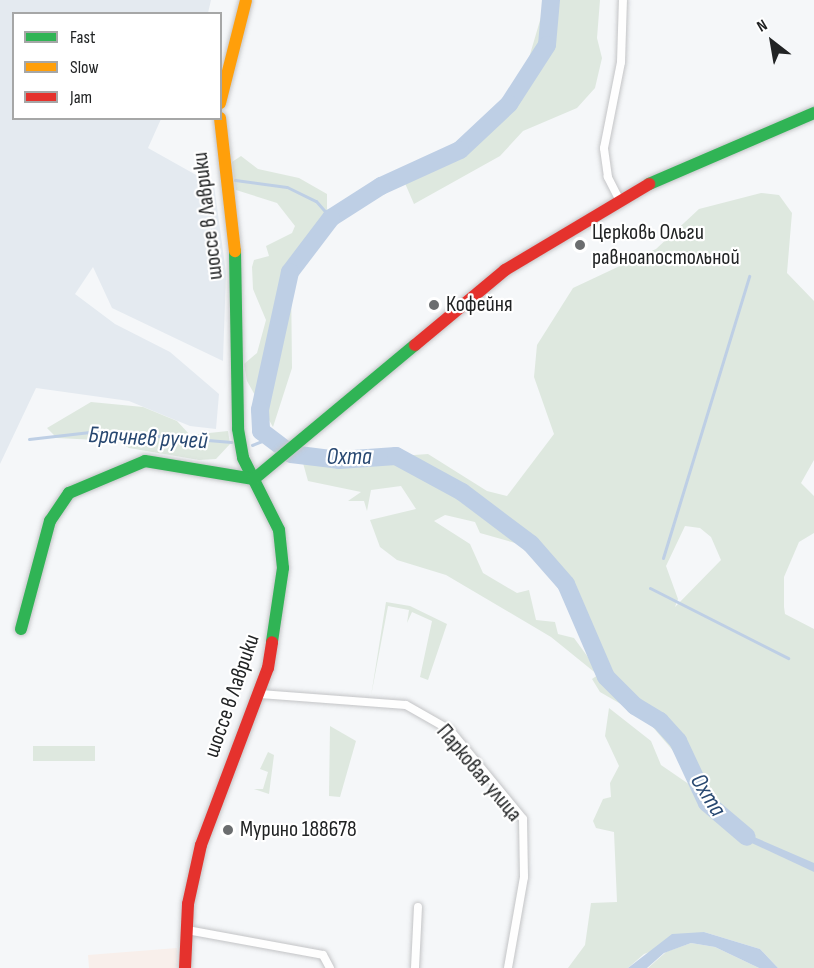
<!DOCTYPE html>
<html>
<head>
<meta charset="utf-8">
<style>
  body { margin:0 }
  #map { position:relative; width:814px; height:968px; overflow:hidden; background:#f5f7f9; font-family:"Sofia Sans Condensed",sans-serif }
  div>[style] { position:absolute }
  [style*='--x'] { left:calc(var(--x)*1px); top:calc(var(--y)*1px); width:calc(var(--w)*1px); rotate:calc(var(--a)*1deg) }
  .commercial>* { inset:0; background:#f8efeb }
  .built>* { inset:0; background:#e4eaf0 }
  .green>* { inset:0; background:#dee8df; transform-origin:0 0 }
  .water>* { inset:0; background:#becfe5 }
  .stream>* { height:3px; margin:-1.5px; padding:0 1.5px; transform-origin:1.5px; border-radius:1.5px; background:#becfe5 }
  .river>* { height:18px; margin:-9px; padding:0 9px; transform-origin:9px; border-radius:9px; background:#becfe5 }
  .roads { filter:drop-shadow(0 0 2px #c3c4c6) drop-shadow(0 0 2px #c3c4c6) }
  .street>* { height:8px; margin:-4px; padding:0 4px; transform-origin:4px; border-radius:4px; background:#fefefe }
  .fast>* { height:12px; margin:-6px; padding:0 6px; transform-origin:6px; border-radius:6px; background:#30b455 }
  .slow>* { height:12px; margin:-6px; padding:0 6px; transform-origin:6px; border-radius:6px; background:#ff9f0a }
  .jam>* { height:12px; margin:-6px; padding:0 6px; transform-origin:6px; border-radius:6px; background:#e5322d }
  .dots>* { width:16px; height:16px; translate:-50% -50%; box-sizing:border-box; border:3px solid #fff; border-radius:50% }
  span { translate:-50% -50%; white-space:nowrap; text-align:center; line-height:1.15; -webkit-text-stroke:4.5px #fff; paint-order:stroke }
  .street-label { font-size:22px; color:#212324 }
  .poi-label { font-size:22px; color:#212324 }
  .left { translate:0 -50%; text-align:left }
  .water-label { font-size:24px; color:#284871; font-style:italic }
  .legend { position:absolute; left:12px; top:12px; width:210px; height:108px; box-sizing:border-box; background:#fff; border:2px solid #a6a7a7; margin:0; padding:8px 10px; list-style:none; font-size:18px; color:#212324 }
  .legend li { display:flex; align-items:center; gap:12px; height:30px }
  .legend b { width:30px; border:2px solid #a6a7a7 }
  .north { position:absolute; left:742px; top:12px; width:60px; height:60px; -webkit-text-stroke:4px #fff; paint-order:stroke; rotate:329deg; font-size:16px; font-weight:700; line-height:24px; text-align:center; color:#212324 }
  .north::after { content:''; display:block; margin:auto; width:21px; height:27px; background:#212324; clip-path:polygon(50% 0,100% 100%,50% 72%,0 100%) }
</style>
</head>
<body>
<div id="map">
  <div class="commercial">
    <i style="clip-path:polygon(177px 948px,177px 968px,89px 968px,88px 955px)"></i>
  </div>
  <div class="built">
    <i style="clip-path:polygon(0 0,211px 0,208px 13px,14px 14px,14px 118px,161px 119px,148px 148px,214px 185px,226px 273px,223px 361px,112px 308px,93px 267px,75px 294px,115px 324px,170px 352px,219px 394px,216px 429px,190px 426px,129px 401px,36px 388px,0 464px)"></i>
  </div>
  <div class="green">
    <i style="clip-path:polygon(546px 0,600px 0,597px 38px,602px 58px,595px 88px,577px 108px,523px 131px,500px 156px,414px 204px,404px 181px,498px 110px,526px 68px)"></i>
    <i style="clip-path:polygon(241px 156px,258px 169px,299px 178px,327px 194px,327px 232px,291px 277px,292px 368px,273px 427px,247px 381px,244px 364px,257px 353px,266px 320px,253px 289px,252px 267px,254px 260px,269px 256px,266px 246px,292px 233px,295px 226px,277px 203px,236px 190px,232px 162px)"></i>
    <i style="clip-path:polygon(evenodd,761px 193px,779px 195px,792px 213px,787px 273px,814px 301px,814px 460px,801px 483px,814px 496px,814px 533px,799px 542px,784px 577px,784px 607px,785px 614px,814px 629px,814px 968px,778px 968px,760px 949px,704px 932px,644px 954px,628px 968px,568px 968px,585px 945px,591px 903px,617px 902px,614px 832px,596px 828px,593px 821px,603px 799px,611px 797px,610px 783px,619px 766px,605px 736px,609px 708px,651px 741px,661px 765px,693px 787px,681px 760px,645px 718px,600px 692px,592px 679px,598px 675px,551px 637px,446px 575px,397px 560px,380px 547px,370px 520px,416px 509px,401px 486px,371px 490px,367px 511px,364px 501px,348px 501px,361px 492px,308px 481px,303px 463px,428px 454px,487px 491px,507px 496px,554px 434px,534px 377px,537px 345px,573px 288px,656px 249px,699px 209px,761px 193px,445px 515px,475px 522px,480px 533px,526px 546px,587px 623px,596px 646px,593px 664px,574px 638px,558px 634px,555px 622px,536px 620px,529px 590px,517px 593px,483px 573px,470px 544px,434px 521px,445px 515px,761px 193px,685px 526px,700px 528px,711px 537px,721px 560px,675px 607px,678px 599px,666px 566px,685px 526px)"></i>
    <i style="clip-path:polygon(91px 402px,143px 407px,177px 421px,190px 435px,228px 431px,230px 444px,216px 459px,199px 460px,129px 448px,117px 441px,57px 438px,47px 428px)"></i>
    <i style="clip-path:polygon(386px 602px,410px 606px,447px 624px,428px 680px,420px 677px,432px 621px,412px 612px,407px 623px,409px 610px,388px 606px,371px 696px)"></i>
    <i style="clip-path:polygon(330px 726px,356px 741px,340px 797px,329px 796px)"></i>
    <i style="left:95px;top:746px;width:15px;height:62px;rotate:90deg"></i>
    <i style="clip-path:polygon(268px 752px,274px 755px,269px 794px,254px 789px,263px 789px,268px 772px,260px 769px)"></i>
    <i style="clip-path:polygon(691px 943px,715px 947px,759px 968px,648px 968px,666px 952px)"></i>
  </div>
  <div class="water">
    <i style="clip-path:polygon(724px 824px,814px 863px,814px 872px,743px 839px)"></i>
    <i style="clip-path:polygon(704px 932px,760px 949px,778px 968px,759px 968px,715px 947px,691px 943px,664px 953px,647px 968px,628px 968px,672px 934px)"></i>
  </div>
  <div class="stream">
    <i style="--x:235;--y:180;--w:52;--a:7.7"></i>
    <i style="--x:287;--y:187;--w:32;--a:26"></i>
    <i style="--x:316;--y:201;--w:23;--a:49"></i>
    <i style="--x:29;--y:439;--w:70;--a:-6.5"></i>
    <i style="--x:99;--y:431;--w:133;--a:4.7"></i>
    <i style="--x:252;--y:445;--w:16;--a:-22"></i>
    <i style="--x:663;--y:558;--w:295;--a:-73"></i>
    <i style="--x:650;--y:588;--w:155;--a:26.9"></i>
  </div>
  <div class="river">
    <i style="--x:551;--y:0;--w:45;--a:95.1"></i>
    <i style="--x:547;--y:45;--w:70;--a:122.8"></i>
    <i style="--x:509;--y:104;--w:67;--a:136.8"></i>
    <i style="--x:460;--y:150;--w:87;--a:155.5"></i>
    <i style="--x:381;--y:186;--w:59;--a:147.4"></i>
    <i style="--x:331;--y:218;--w:68;--a:127.2"></i>
    <i style="--x:290;--y:272;--w:141;--a:102.3"></i>
    <i style="--x:260;--y:410;--w:21;--a:87"></i>
    <i style="--x:261;--y:431;--w:38;--a:37"></i>
    <i style="--x:291;--y:454;--w:48;--a:7.1"></i>
    <i style="--x:339;--y:460;--w:57;--a:-4"></i>
    <i style="--x:396;--y:456;--w:75;--a:28.6"></i>
    <i style="--x:462;--y:492;--w:86;--a:37"></i>
    <i style="--x:531;--y:544;--w:53;--a:48.8"></i>
    <i style="--x:566;--y:584;--w:101;--a:66.7"></i>
    <i style="--x:606;--y:677;--w:41;--a:45"></i>
    <i style="--x:635;--y:706;--w:29;--a:31"></i>
    <i style="--x:660;--y:721;--w:27;--a:48"></i>
    <i style="--x:678;--y:741;--w:68;--a:64.9"></i>
    <i style="--x:707;--y:803;--w:52;--a:40.4"></i>
  </div>
  <div class="roads">
    <div class="street">
      <i style="--x:619;--y:199;--w:25;--a:-117"></i>
      <i style="--x:608;--y:177;--w:29;--a:-98"></i>
      <i style="--x:604;--y:148;--w:88;--a:-78.8"></i>
      <i style="--x:621;--y:62;--w:62;--a:-88.2"></i>
      <i style="--x:260;--y:694;--w:146;--a:4.3"></i>
      <i style="--x:406;--y:705;--w:51;--a:29.6"></i>
      <i style="--x:450;--y:730;--w:115;--a:50.6"></i>
      <i style="--x:523;--y:819;--w:58;--a:89"></i>
      <i style="--x:524;--y:877;--w:92;--a:100"></i>
      <i style="--x:187;--y:930;--w:138;--a:10.4"></i>
      <i style="--x:323;--y:955;--w:15;--a:62"></i>
      <i style="--x:415;--y:968;--w:61;--a:-87.2"></i>
    </div>
    <div class="fast">
      <i style="--x:649;--y:184;--w:180;--a:-23.3"></i>
      <i style="--x:235;--y:251;--w:178;--a:89"></i>
      <i style="--x:238;--y:429;--w:29;--a:80"></i>
      <i style="--x:243;--y:458;--w:80;--a:63.4"></i>
      <i style="--x:279;--y:530;--w:38;--a:84"></i>
      <i style="--x:283;--y:568;--w:75;--a:98.5"></i>
      <i style="--x:21;--y:629;--w:112;--a:-75"></i>
      <i style="--x:50;--y:521;--w:34;--a:-56"></i>
      <i style="--x:69;--y:493;--w:82;--a:-22.8"></i>
      <i style="--x:145;--y:461;--w:110;--a:9.4"></i>
      <i style="--x:254;--y:479;--w:209;--a:-39.8"></i>
    </div>
    <div class="slow">
      <i style="--x:220;--y:103;--w:106;--a:-75.8"></i>
      <i style="--x:220;--y:118;--w:134;--a:83.6"></i>
    </div>
    <div class="jam">
      <i style="--x:415;--y:345;--w:117;--a:-39.8"></i>
      <i style="--x:505;--y:270;--w:168;--a:-30.8"></i>
      <i style="--x:185;--y:968;--w:64;--a:-87.3"></i>
      <i style="--x:188;--y:904;--w:60;--a:-77.6"></i>
      <i style="--x:201;--y:845;--w:189;--a:-69.3"></i>
      <i style="--x:268;--y:668;--w:26;--a:-81"></i>
    </div>
  </div>
  <div class="dots">
    <i style="left:580px;top:245px;background:#6b6d6f"></i>
    <i style="left:434px;top:305px;background:#6b6d6f"></i>
    <i style="left:228px;top:830px;background:#6b6d6f"></i>
  </div>
  <div class="street-label">
    <span style="left:208px;top:216px;rotate:-97deg">шоссе в Лаврики</span>
    <span style="left:232px;top:696px;rotate:-71deg">шоссе в Лаврики</span>
    <span style="left:479px;top:773px;rotate:50deg">Парковая улица</span>
  </div>
  <div class="poi-label">
    <span class="left" style="left:592px;top:245px">Церковь Ольги<br>равноапостольной</span>
    <span class="left" style="left:446px;top:305px">Кофейня</span>
    <span class="left" style="left:240px;top:830px">Мурино 188678</span>
  </div>
  <div class="water-label">
    <span style="left:148px;top:438px;rotate:3deg">Брачнев ручей</span>
    <span style="left:349px;top:457px">Охта</span>
    <span style="left:708px;top:795px;rotate:58deg">Охта</span>
  </div>
  <ul class="legend">
  <li><b style="height:8px;background:#30b455"></b>Fast</li>
  <li><b style="height:8px;background:#ff9f0a"></b>Slow</li>
  <li><b style="height:8px;background:#e5322d"></b>Jam</li>
  </ul>
  <div class="north">N</div>
</div>
</body>
</html>
